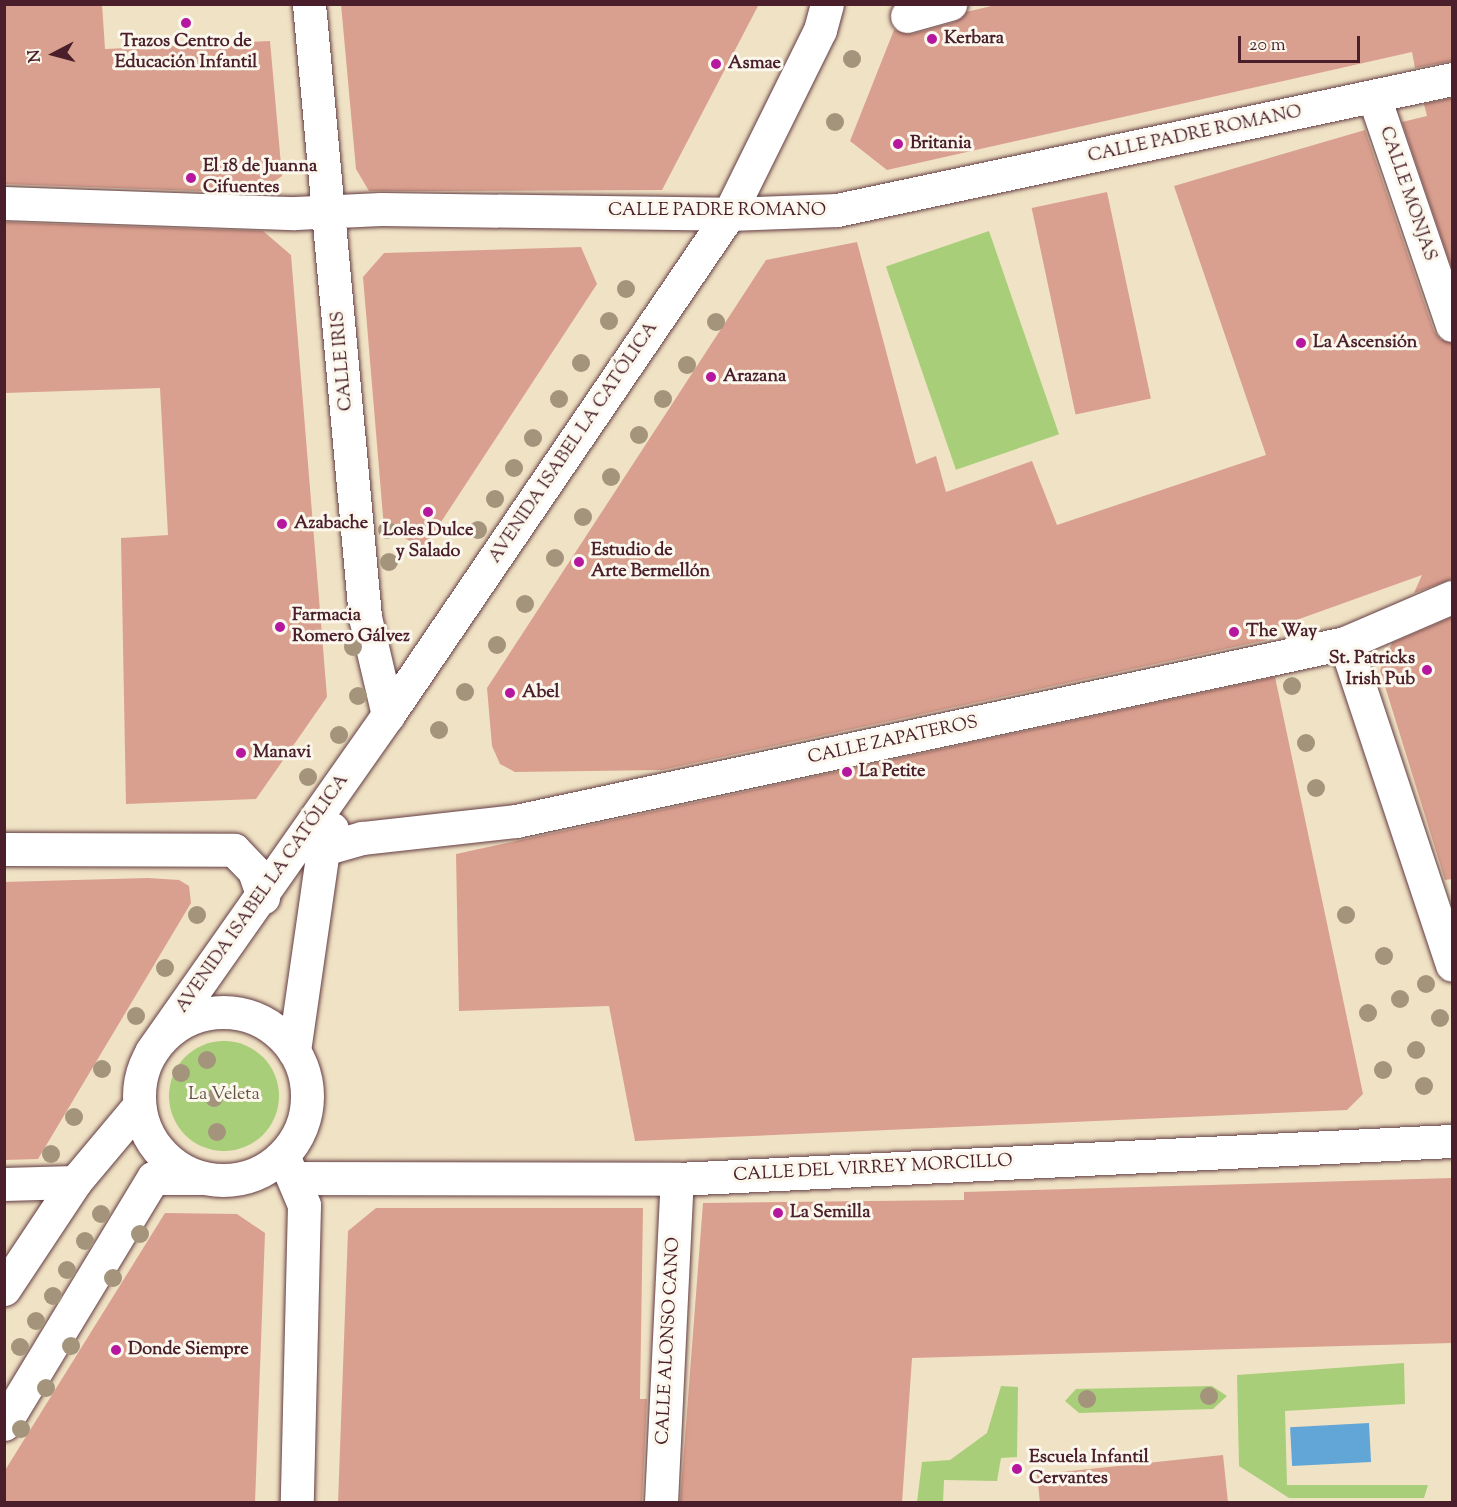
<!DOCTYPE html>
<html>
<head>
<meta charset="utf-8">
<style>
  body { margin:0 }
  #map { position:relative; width:1457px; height:1507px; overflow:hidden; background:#f0e2c4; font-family:"Sorts Mill Goudy",serif }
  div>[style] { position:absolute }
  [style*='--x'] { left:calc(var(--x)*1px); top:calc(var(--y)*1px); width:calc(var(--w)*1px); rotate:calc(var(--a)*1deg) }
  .green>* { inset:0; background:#a8ce79; transform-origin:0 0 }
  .round { border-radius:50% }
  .water>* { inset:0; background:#62a6d7; transform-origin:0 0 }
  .building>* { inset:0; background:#daa08f; transform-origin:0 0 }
  .roads { filter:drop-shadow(0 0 2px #633c42) drop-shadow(0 0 2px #633c42) }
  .street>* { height:33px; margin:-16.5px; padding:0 16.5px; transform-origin:16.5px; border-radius:16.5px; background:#fff }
  .street>.ring { margin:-16.5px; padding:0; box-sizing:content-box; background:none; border:33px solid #fff; border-radius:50% }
  .trees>* { width:18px; height:18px; margin:-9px; border-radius:50%; background:#a4947c }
  .dots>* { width:16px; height:16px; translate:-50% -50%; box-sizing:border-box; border:3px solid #fbf7ec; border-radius:50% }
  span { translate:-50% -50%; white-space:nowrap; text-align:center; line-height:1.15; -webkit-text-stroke:6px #fbf7ec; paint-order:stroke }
  .poi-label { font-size:18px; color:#4a1f2b; font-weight:700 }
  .left { translate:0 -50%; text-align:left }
  .right { translate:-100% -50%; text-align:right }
  .street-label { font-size:18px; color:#4a1f2b }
  .park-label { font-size:18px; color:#665442 }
  .frame { position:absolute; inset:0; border:6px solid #4a1f2b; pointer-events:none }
  .north { position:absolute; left:24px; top:24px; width:60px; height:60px; -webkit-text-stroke:4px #fbf7ec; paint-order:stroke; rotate:264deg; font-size:16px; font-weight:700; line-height:24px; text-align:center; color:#4a1f2b }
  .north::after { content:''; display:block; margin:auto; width:21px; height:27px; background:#4a1f2b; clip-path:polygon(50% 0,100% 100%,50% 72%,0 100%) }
  .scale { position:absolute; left:1238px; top:36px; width:122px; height:27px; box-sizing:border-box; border:3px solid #4a1f2b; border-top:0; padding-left:8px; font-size:18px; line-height:21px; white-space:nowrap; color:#4a1f2b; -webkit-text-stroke:4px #fbf7ec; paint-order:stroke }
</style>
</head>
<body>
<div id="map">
  <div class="green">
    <i style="left:989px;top:231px;width:215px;height:109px;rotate:71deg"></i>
    <i class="round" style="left:169px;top:1041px;width:110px;height:110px"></i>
    <i style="clip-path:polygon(1404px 1363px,1405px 1404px,1285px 1411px,1287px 1485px,1428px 1485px,1424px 1498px,1289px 1498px,1239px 1466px,1237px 1375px)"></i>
    <i style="clip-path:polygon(1001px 1386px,1018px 1387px,1017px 1457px,1001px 1458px,997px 1481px,944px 1480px,943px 1502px,917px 1502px,922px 1462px,950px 1460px,987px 1433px)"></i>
    <i style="clip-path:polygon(1212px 1386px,1227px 1396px,1213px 1409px,1079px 1413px,1065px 1401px,1076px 1389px)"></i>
  </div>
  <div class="water">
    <i style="left:1369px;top:1423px;width:39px;height:79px;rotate:87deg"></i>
  </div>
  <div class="building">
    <i style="clip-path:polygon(4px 4px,102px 4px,105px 49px,270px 41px,282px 176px,258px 193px,4px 184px)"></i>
    <i style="clip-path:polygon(341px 4px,759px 4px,662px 190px,436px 191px,369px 191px,356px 169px)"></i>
    <i style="clip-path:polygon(1000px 4px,1452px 4px,1452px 61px,1415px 68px,1412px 52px,887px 170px,850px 141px,894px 30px,912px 34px,955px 22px,966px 12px)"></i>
    <i style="clip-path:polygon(1452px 98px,1452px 269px,1402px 122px,1427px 116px,1424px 104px)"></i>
    <i style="clip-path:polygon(1365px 130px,1434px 331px,1440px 339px,1452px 343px,1452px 579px,1414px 593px,1422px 575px,1266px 631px,1267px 640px,662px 770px,515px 772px,500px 764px,492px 746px,487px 688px,766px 260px,857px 242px,916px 464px,936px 456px,946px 492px,1032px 461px,1057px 525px,1266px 455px,1174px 186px)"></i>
    <i style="left:1107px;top:192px;width:211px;height:77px;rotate:78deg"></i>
    <i style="clip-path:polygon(4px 222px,263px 231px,291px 255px,327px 697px,256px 799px,126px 804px,121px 538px,168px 535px,160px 388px,4px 393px)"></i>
    <i style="clip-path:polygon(581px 247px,597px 284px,424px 548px,384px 528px,363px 277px,384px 253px)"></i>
    <i style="clip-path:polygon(1452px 617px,1452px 879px,1445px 880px,1380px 670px,1392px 643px)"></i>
    <i style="clip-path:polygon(1275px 677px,1363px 1094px,1347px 1110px,635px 1141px,609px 1006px,459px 1011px,456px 854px)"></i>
    <i style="clip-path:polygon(148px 878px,179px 880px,189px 886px,191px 903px,38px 1159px,4px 1160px,4px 882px)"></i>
    <i style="clip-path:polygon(1452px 1178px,1452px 1343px,912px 1358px,902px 1503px,680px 1503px,703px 1203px,964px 1200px,964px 1192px)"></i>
    <i style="clip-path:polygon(376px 1208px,643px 1208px,640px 1399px,647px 1399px,642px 1503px,338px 1503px,348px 1231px)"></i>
    <i style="clip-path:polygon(165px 1213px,237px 1214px,265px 1233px,255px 1503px,4px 1503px,4px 1472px)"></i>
    <i style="left:1223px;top:1455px;width:48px;height:187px;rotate:84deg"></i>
  </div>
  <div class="roads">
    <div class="street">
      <i style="--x:309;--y:4;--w:616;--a:84.78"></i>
      <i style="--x:365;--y:617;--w:101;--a:76.8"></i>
      <i style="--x:907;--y:16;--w:45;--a:-15.6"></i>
      <i style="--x:1374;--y:97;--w:241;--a:71.1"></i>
      <i style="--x:4;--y:203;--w:291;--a:2"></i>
      <i style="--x:295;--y:213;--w:86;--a:-2.7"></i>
      <i style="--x:381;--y:209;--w:348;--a:0.8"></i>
      <i style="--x:729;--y:214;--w:108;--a:-2.1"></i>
      <i style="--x:837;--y:210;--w:629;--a:-12.02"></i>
      <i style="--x:1345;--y:643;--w:339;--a:71.6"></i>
      <i style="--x:4;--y:849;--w:230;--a:0.2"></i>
      <i style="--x:234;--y:850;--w:29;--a:46"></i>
      <i style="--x:254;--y:871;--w:28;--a:71"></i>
      <i style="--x:323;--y:849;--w:41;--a:-15.8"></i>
      <i style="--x:362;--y:838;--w:155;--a:-6.3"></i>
      <i style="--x:516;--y:821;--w:848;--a:-12.12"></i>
      <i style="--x:1345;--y:643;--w:116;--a:-23.3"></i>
      <i class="ring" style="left:139px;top:1012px;width:135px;height:135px"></i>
      <i style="--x:294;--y:1051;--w:204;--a:-81.8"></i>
      <i style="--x:323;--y:849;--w:22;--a:-66"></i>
      <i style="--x:151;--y:1052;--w:412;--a:-54.9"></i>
      <i style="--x:388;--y:715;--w:606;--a:-55.76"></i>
      <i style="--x:729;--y:214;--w:205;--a:-63.7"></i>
      <i style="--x:820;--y:30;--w:27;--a:-75"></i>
      <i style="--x:285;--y:1160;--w:49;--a:67.1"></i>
      <i style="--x:304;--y:1205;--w:297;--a:91.4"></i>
      <i style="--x:293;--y:1178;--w:384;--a:0.1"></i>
      <i style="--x:677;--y:1179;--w:776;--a:-2.81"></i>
      <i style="--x:4;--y:1184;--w:71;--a:-1.6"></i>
      <i style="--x:4;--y:1289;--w:128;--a:-56.4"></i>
      <i style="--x:75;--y:1182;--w:98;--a:-50"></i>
      <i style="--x:4;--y:1424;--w:288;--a:-58.8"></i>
      <i style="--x:153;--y:1178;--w:47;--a:0"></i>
      <i style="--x:661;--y:1502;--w:323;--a:-87.2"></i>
    </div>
  </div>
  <div class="trees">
    <i style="left:852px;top:59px"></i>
    <i style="left:835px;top:122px"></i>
    <i style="left:626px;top:289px"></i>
    <i style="left:609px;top:321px"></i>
    <i style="left:716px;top:322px"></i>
    <i style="left:581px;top:363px"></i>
    <i style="left:687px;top:365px"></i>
    <i style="left:559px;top:399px"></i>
    <i style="left:663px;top:399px"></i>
    <i style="left:639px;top:435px"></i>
    <i style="left:533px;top:438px"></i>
    <i style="left:514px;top:468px"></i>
    <i style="left:611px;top:477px"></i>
    <i style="left:495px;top:499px"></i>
    <i style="left:583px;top:517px"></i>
    <i style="left:387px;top:530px"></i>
    <i style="left:478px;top:530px"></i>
    <i style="left:555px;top:558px"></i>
    <i style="left:389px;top:562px"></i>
    <i style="left:525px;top:604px"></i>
    <i style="left:497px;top:645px"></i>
    <i style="left:353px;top:647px"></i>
    <i style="left:1292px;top:686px"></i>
    <i style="left:465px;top:692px"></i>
    <i style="left:358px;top:696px"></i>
    <i style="left:439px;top:730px"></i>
    <i style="left:339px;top:735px"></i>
    <i style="left:1306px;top:743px"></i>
    <i style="left:308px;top:777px"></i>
    <i style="left:1316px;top:788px"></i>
    <i style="left:197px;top:915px"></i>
    <i style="left:1346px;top:915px"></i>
    <i style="left:1384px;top:956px"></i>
    <i style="left:165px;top:968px"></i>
    <i style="left:1426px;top:984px"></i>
    <i style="left:1400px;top:999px"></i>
    <i style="left:1368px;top:1013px"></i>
    <i style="left:136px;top:1016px"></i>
    <i style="left:1440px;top:1018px"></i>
    <i style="left:1416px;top:1050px"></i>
    <i style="left:207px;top:1060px"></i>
    <i style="left:102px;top:1069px"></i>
    <i style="left:1383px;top:1070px"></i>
    <i style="left:181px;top:1073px"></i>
    <i style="left:1424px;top:1086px"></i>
    <i style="left:214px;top:1098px"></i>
    <i style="left:74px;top:1117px"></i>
    <i style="left:217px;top:1132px"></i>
    <i style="left:51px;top:1154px"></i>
    <i style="left:101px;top:1214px"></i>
    <i style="left:140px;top:1234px"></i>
    <i style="left:85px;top:1241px"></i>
    <i style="left:67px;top:1270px"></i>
    <i style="left:113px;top:1278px"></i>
    <i style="left:53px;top:1296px"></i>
    <i style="left:36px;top:1321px"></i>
    <i style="left:71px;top:1346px"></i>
    <i style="left:20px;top:1347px"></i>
    <i style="left:46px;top:1388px"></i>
    <i style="left:1209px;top:1396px"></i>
    <i style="left:1087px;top:1399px"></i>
    <i style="left:21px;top:1429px"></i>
  </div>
  <div class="dots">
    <i style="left:186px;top:23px;background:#b5179e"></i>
    <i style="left:932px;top:39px;background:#b5179e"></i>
    <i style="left:716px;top:64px;background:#b5179e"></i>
    <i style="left:898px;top:144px;background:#b5179e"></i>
    <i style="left:191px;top:178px;background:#b5179e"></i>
    <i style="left:1301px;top:343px;background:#b5179e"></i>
    <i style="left:711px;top:377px;background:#b5179e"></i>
    <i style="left:428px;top:512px;background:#b5179e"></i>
    <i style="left:282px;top:524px;background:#b5179e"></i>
    <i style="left:579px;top:562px;background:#b5179e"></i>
    <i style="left:280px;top:627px;background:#b5179e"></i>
    <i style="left:1234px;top:632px;background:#b5179e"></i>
    <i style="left:1427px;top:670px;background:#b5179e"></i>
    <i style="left:510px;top:693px;background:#b5179e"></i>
    <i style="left:241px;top:753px;background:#b5179e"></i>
    <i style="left:847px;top:772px;background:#b5179e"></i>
    <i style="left:778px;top:1213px;background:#b5179e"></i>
    <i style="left:116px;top:1350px;background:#b5179e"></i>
    <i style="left:1017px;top:1469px;background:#b5179e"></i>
  </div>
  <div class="poi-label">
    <span class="left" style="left:944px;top:39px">Kerbara</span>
    <span style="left:186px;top:53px">Trazos Centro de<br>Educación Infantil</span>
    <span class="left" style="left:728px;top:64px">Asmae</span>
    <span class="left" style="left:910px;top:144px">Britania</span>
    <span class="left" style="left:203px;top:178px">El 18 de Juanna<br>Cifuentes</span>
    <span class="left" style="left:1313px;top:343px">La Ascensión</span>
    <span class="left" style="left:723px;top:377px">Arazana</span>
    <span class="left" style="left:294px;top:524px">Azabache</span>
    <span style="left:428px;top:542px">Loles Dulce<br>y Salado</span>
    <span class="left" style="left:591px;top:562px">Estudio de<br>Arte Bermellón</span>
    <span class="left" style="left:292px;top:627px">Farmacia<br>Romero Gálvez</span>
    <span class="left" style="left:1246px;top:632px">The Way</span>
    <span class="right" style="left:1415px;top:670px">St. Patricks<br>Irish Pub</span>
    <span class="left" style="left:522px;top:693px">Abel</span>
    <span class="left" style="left:253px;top:753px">Manavi</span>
    <span class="left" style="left:859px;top:772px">La Petite</span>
    <span class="left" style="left:790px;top:1213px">La Semilla</span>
    <span class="left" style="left:128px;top:1350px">Donde Siempre</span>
    <span class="left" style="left:1029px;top:1469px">Escuela Infantil<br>Cervantes</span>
  </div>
  <div class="street-label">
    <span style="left:1195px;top:135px;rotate:-12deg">CALLE PADRE ROMANO</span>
    <span style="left:1407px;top:194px;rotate:71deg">CALLE MONJAS</span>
    <span style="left:717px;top:211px">CALLE PADRE ROMANO</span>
    <span style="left:343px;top:361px;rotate:-95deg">CALLE IRIS</span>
    <span style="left:574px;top:443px;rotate:-56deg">AVENIDA ISABEL LA CATÓLICA</span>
    <span style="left:893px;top:741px;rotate:-12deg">CALLE ZAPATEROS</span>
    <span style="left:263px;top:894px;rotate:-55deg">AVENIDA ISABEL LA CATÓLICA</span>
    <span style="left:873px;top:1169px;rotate:-3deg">CALLE DEL VIRREY MORCILLO</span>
    <span style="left:669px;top:1341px;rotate:-87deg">CALLE ALONSO CANO</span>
  </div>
  <div class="park-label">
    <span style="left:224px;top:1095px">La Veleta</span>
  </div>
  <div class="frame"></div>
  <div class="north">N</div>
  <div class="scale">20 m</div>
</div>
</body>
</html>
